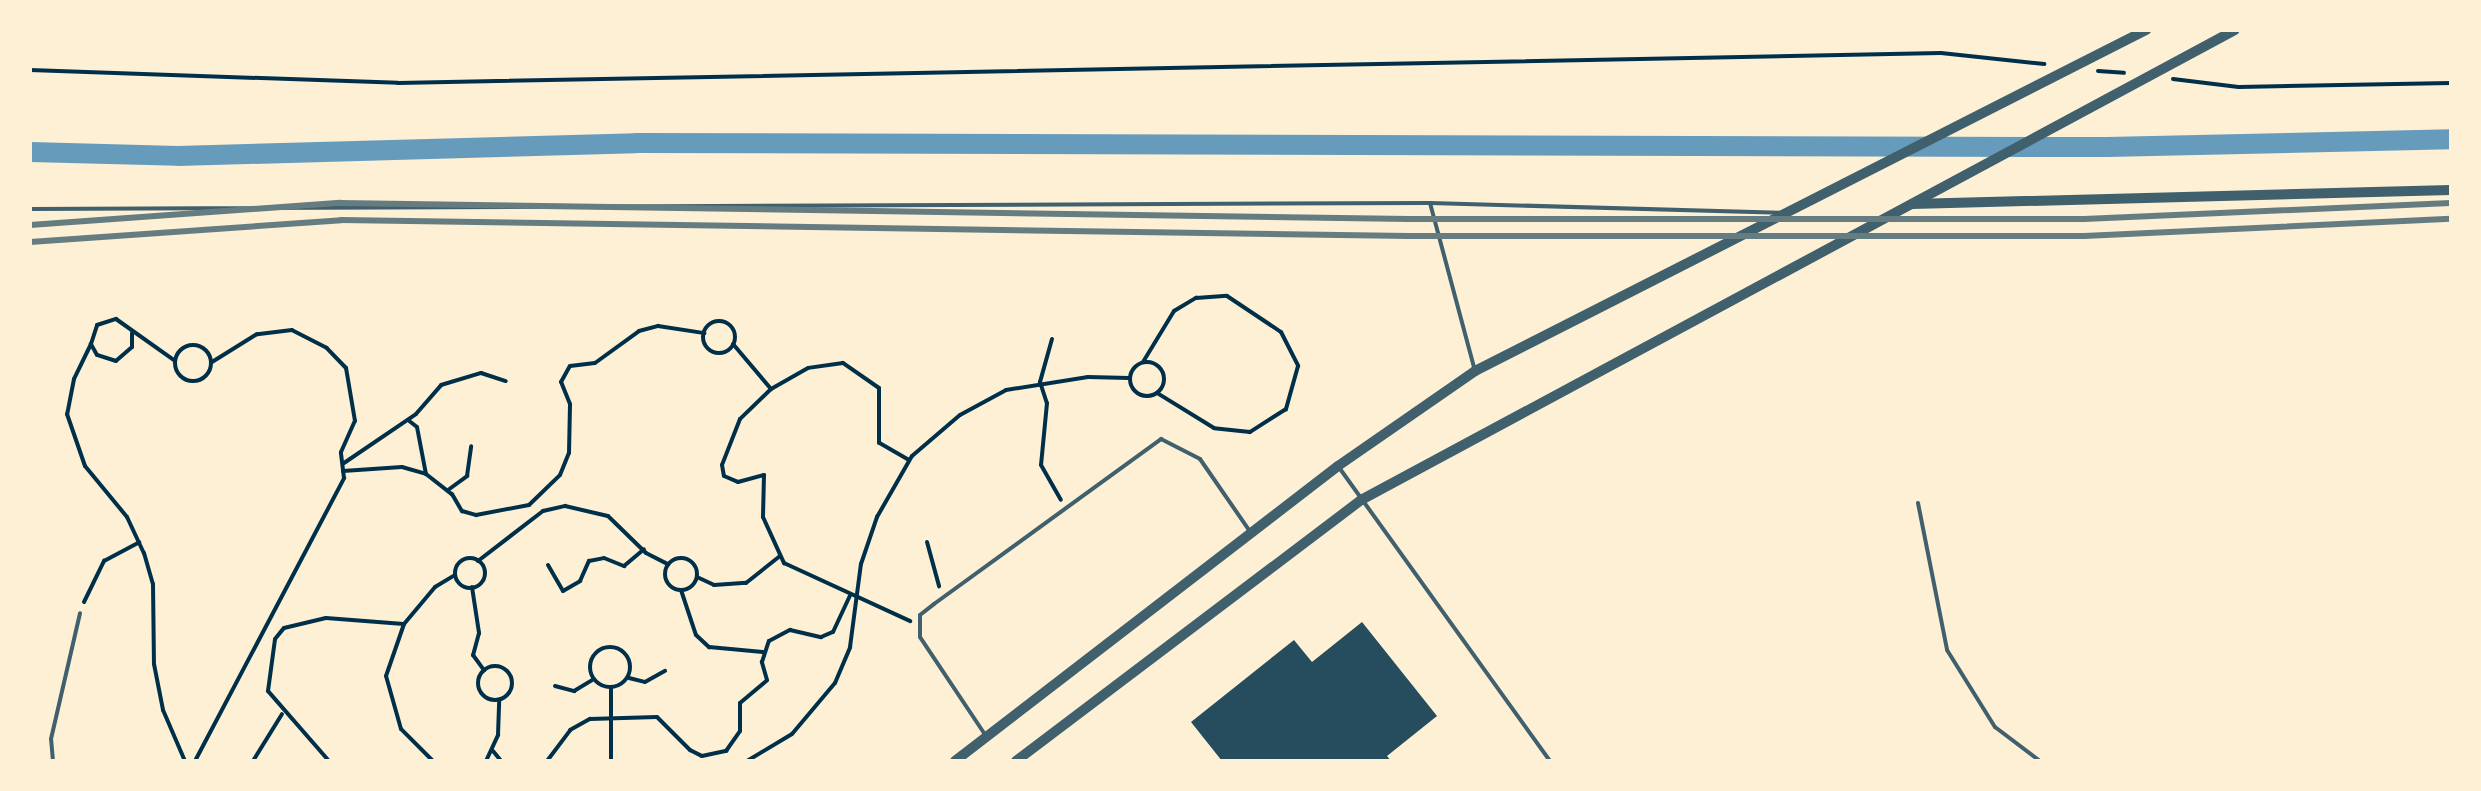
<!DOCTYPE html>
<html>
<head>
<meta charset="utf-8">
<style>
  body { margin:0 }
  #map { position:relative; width:2481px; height:791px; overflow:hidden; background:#fdf0d5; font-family:"Open Sans",sans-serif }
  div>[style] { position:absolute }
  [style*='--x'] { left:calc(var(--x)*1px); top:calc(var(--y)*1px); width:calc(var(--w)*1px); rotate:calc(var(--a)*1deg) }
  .canal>* { height:20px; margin:-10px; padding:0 10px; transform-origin:10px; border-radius:10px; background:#669bbc }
  .building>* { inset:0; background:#264d5e }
  .path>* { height:4px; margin:-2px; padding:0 2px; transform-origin:2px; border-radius:2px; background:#003049 }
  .path>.ring { margin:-2px; padding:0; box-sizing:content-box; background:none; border:4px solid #003049; border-radius:50% }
  .service>* { height:4px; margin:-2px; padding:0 2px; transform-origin:2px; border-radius:2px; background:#3f606c }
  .tertiary>* { height:10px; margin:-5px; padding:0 5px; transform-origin:5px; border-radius:5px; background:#3f606c }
  .rail>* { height:6px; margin:-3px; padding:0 3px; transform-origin:3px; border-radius:3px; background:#657d81 }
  span { translate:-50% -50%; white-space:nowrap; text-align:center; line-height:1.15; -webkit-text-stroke:10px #fdf0d5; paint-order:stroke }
  .frame { position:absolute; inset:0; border:32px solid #fdf0d5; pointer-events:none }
</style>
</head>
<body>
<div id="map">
  <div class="canal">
    <i style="--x:30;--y:152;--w:148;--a:1.5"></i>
    <i style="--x:178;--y:156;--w:458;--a:-1.6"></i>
    <i style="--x:636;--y:143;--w:1471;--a:0.16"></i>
    <i style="--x:2107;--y:147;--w:344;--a:-1.3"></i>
  </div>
  <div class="building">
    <i style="clip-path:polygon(1362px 622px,1437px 716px,1387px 756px,1391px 761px,1222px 761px,1191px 722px,1294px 640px,1312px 662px)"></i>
  </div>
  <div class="path">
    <i style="--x:30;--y:70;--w:368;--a:2"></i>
    <i style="--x:398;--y:83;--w:1543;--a:-1.11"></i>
    <i style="--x:1941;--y:53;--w:104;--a:6.1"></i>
    <i style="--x:2098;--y:71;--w:26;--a:4"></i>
    <i style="--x:2173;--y:79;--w:66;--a:6.9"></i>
    <i style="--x:2239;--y:87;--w:212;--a:-1.1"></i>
    <i class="ring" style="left:703px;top:321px;width:28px;height:28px"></i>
    <i style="--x:132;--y:333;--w:14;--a:90"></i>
    <i style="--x:132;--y:347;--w:21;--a:139"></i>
    <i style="--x:116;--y:361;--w:20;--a:-162"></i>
    <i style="--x:97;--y:355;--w:13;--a:-119"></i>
    <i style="--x:91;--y:344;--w:20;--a:-72"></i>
    <i style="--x:97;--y:325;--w:20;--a:-18"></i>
    <i style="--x:116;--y:319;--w:72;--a:35.4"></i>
    <i style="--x:1052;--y:339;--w:45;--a:105.6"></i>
    <i style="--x:1040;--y:382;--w:22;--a:72"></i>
    <i style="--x:1047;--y:403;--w:62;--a:95.5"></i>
    <i style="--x:1041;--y:465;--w:40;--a:60.3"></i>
    <i style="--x:91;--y:344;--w:39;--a:116"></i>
    <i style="--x:74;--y:379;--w:36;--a:101"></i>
    <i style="--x:67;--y:414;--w:55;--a:70.9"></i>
    <i style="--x:85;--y:466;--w:66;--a:50.5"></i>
    <i style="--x:127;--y:517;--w:40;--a:65"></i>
    <i style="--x:144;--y:553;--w:32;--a:74"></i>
    <i style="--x:153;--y:584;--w:80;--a:89.3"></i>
    <i style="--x:154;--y:664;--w:47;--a:78.9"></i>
    <i style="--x:163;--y:710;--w:56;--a:66.7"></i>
    <i style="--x:733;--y:344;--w:59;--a:49.8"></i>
    <i class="ring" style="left:175px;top:345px;width:32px;height:32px"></i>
    <i class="ring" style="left:1130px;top:362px;width:30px;height:30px"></i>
    <i style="--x:1143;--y:362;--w:60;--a:-58.7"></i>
    <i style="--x:1174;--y:311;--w:26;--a:-31"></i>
    <i style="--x:1196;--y:298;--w:31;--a:-4"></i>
    <i style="--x:1227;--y:296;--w:65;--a:33.7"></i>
    <i style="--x:1281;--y:332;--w:38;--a:63"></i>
    <i style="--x:1298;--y:366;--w:45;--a:105.6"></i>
    <i style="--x:1286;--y:409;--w:43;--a:147.4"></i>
    <i style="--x:1250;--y:432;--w:36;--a:-174"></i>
    <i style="--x:1214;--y:428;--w:67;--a:-148.4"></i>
    <i style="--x:408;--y:420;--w:11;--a:38"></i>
    <i style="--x:417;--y:427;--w:48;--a:79.2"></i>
    <i style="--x:909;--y:460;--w:34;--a:-150"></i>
    <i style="--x:879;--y:443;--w:55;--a:-90"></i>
    <i style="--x:879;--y:388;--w:44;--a:-145.2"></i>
    <i style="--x:843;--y:363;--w:35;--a:172"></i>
    <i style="--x:808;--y:368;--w:43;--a:150.4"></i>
    <i style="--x:771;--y:389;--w:43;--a:135.9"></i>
    <i style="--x:740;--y:419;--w:49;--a:111.4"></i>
    <i style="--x:722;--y:465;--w:11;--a:80"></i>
    <i style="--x:724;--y:476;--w:15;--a:23"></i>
    <i style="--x:738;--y:482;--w:27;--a:-15"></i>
    <i style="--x:764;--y:475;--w:42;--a:91.4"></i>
    <i style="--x:763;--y:517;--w:51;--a:65.5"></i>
    <i style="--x:784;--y:563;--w:139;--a:24.7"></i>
    <i style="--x:344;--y:463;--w:87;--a:-34.2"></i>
    <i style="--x:416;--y:414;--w:38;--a:-49"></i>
    <i style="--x:441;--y:385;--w:42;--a:-16.7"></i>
    <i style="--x:481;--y:373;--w:26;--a:18"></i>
    <i style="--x:343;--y:471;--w:59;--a:-3.9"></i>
    <i style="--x:402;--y:467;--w:25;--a:16"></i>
    <i style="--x:426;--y:474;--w:33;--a:38"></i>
    <i style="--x:452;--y:494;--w:20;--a:60"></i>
    <i style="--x:462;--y:511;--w:15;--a:16"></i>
    <i style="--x:476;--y:515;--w:54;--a:-10.7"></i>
    <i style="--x:529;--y:505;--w:43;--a:-44.1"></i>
    <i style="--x:560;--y:475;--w:24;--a:-68"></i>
    <i style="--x:569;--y:453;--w:49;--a:-88.8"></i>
    <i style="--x:570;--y:404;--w:24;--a:-112"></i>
    <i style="--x:561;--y:382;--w:18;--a:-61"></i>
    <i style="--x:570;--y:366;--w:25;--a:-7"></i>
    <i style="--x:595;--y:363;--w:54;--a:-36"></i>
    <i style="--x:639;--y:331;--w:20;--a:-15"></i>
    <i style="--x:658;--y:326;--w:47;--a:8.7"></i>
    <i style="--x:448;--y:490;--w:24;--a:-36"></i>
    <i style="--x:467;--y:476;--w:30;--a:-82"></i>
    <i style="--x:927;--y:542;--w:46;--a:74.7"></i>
    <i class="ring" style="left:665px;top:558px;width:28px;height:28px"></i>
    <i class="ring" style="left:455px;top:558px;width:26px;height:26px"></i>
    <i style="--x:478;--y:561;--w:82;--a:-37.6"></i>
    <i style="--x:543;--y:511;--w:23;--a:-13"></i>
    <i style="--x:565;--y:506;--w:44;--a:13.1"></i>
    <i style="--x:608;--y:516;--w:53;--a:44.2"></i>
    <i style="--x:646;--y:553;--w:25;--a:27"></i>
    <i style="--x:548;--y:565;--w:30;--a:60"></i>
    <i style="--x:563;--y:591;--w:20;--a:-30"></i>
    <i style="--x:580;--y:581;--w:22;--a:-66"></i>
    <i style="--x:589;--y:561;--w:15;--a:-11"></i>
    <i style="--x:604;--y:558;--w:22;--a:22"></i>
    <i style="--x:624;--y:566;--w:26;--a:-40"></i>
    <i style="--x:697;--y:577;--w:19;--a:25"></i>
    <i style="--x:714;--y:585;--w:32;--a:-4"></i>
    <i style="--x:746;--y:583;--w:43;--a:-38.5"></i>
    <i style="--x:472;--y:587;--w:47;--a:81.3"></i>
    <i style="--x:479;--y:633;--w:23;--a:105"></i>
    <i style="--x:473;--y:655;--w:19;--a:54"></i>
    <i style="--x:681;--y:590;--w:47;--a:71.6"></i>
    <i style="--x:696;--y:635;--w:18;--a:43"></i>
    <i style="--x:709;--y:647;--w:54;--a:5.3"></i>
    <i style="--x:84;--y:602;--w:46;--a:-64"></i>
    <i style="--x:104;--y:561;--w:40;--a:-28"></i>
    <i class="ring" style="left:590px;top:647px;width:36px;height:36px"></i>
    <i class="ring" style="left:478px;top:666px;width:30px;height:30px"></i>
    <i style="--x:629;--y:678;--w:16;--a:14"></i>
    <i style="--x:645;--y:682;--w:23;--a:-29"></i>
    <i style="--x:555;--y:686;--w:20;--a:15"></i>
    <i style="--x:574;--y:691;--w:23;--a:-31"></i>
    <i style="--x:611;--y:687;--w:74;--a:90"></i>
    <i style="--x:493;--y:751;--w:13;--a:51"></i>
    <i style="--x:195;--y:761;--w:320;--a:-62.2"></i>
    <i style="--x:344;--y:478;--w:26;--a:-97"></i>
    <i style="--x:341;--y:452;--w:34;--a:-66"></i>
    <i style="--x:355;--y:421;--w:54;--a:-99.6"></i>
    <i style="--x:346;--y:368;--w:28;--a:-134"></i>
    <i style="--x:327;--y:348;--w:39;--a:-153"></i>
    <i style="--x:292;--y:330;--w:35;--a:173"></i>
    <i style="--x:257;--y:334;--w:53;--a:148.1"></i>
    <i style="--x:253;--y:761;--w:55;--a:-58.3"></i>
    <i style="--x:329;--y:761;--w:93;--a:-131.1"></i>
    <i style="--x:268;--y:691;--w:52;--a:-82.3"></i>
    <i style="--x:275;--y:639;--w:14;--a:-51"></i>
    <i style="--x:284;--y:628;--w:43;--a:-13.4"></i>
    <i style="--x:326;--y:618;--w:78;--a:4.4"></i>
    <i style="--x:433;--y:761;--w:45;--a:-135"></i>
    <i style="--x:401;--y:729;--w:55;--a:-105.8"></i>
    <i style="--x:386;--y:676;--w:55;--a:-70.9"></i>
    <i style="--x:404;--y:624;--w:48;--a:-50"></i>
    <i style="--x:435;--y:587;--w:23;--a:-31"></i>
    <i style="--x:486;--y:761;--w:29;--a:-65"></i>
    <i style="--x:498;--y:735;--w:35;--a:-88"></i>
    <i style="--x:547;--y:761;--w:39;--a:-53"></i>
    <i style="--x:570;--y:730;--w:23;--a:-29"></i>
    <i style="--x:590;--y:719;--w:67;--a:-1.7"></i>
    <i style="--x:657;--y:717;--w:47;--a:45"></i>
    <i style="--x:690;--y:750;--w:13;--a:27"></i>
    <i style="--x:702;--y:756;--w:25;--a:-12"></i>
    <i style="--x:726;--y:751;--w:24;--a:-55"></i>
    <i style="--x:740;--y:731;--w:28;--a:-90"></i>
    <i style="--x:740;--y:703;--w:35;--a:-40"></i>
    <i style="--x:767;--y:680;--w:19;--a:-106"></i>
    <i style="--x:762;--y:662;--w:22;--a:-72"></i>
    <i style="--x:769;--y:641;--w:24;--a:-28"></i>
    <i style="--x:790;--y:630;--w:32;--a:13"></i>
    <i style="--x:821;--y:637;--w:13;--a:-23"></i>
    <i style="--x:833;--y:632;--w:40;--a:-65"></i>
    <i style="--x:747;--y:761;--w:52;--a:-31"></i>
    <i style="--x:792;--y:734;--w:67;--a:-49.9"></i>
    <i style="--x:835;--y:683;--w:39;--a:-67"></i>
    <i style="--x:850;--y:647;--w:84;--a:-82.5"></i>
    <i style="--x:861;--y:564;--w:50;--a:-71.2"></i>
    <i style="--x:877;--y:517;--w:70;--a:-60.2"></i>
    <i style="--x:912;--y:456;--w:63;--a:-40.5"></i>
    <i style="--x:960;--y:415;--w:52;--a:-28.5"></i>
    <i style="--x:1006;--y:390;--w:83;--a:-9"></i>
    <i style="--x:1088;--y:377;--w:41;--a:1.4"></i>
  </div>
  <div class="service">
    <i style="--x:1430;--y:203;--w:350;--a:1.6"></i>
    <i style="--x:30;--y:209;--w:1400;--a:-0.25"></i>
    <i style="--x:1430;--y:203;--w:174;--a:75"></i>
    <i style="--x:1338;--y:466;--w:363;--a:54.3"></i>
    <i style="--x:1918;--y:503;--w:150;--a:78.8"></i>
    <i style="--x:1947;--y:650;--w:91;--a:58.1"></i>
    <i style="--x:1995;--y:727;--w:56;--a:37.1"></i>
    <i style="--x:984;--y:733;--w:115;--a:-123.7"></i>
    <i style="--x:920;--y:637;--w:22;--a:-90"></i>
    <i style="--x:920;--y:615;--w:18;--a:-38"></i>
    <i style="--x:934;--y:604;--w:281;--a:-36"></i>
    <i style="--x:1161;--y:439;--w:44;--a:27.1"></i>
    <i style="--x:1200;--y:459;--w:90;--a:55.4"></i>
    <i style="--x:53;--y:761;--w:22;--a:-95"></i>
    <i style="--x:51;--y:739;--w:129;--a:-77"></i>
  </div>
  <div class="tertiary">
    <i style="--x:1912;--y:204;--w:539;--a:-1.49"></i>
    <i style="--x:955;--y:761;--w:483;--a:-37.6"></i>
    <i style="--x:1338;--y:466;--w:167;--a:-34.7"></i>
    <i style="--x:1475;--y:371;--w:753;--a:-26.94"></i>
    <i style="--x:1016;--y:761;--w:433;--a:-37.1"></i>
    <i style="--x:1361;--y:500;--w:992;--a:-28.27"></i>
  </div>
  <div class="rail">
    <i style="--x:30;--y:225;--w:311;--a:-4.1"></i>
    <i style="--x:340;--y:203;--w:1069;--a:0.86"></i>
    <i style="--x:1409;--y:219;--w:675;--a:0"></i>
    <i style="--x:2084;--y:219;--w:367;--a:-2.5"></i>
    <i style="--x:30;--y:242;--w:312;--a:-4"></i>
    <i style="--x:341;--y:220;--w:1068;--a:0.86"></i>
    <i style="--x:1409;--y:236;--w:675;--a:0"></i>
    <i style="--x:2084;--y:236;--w:367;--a:-2.7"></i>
  </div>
  <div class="frame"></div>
</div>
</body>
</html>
